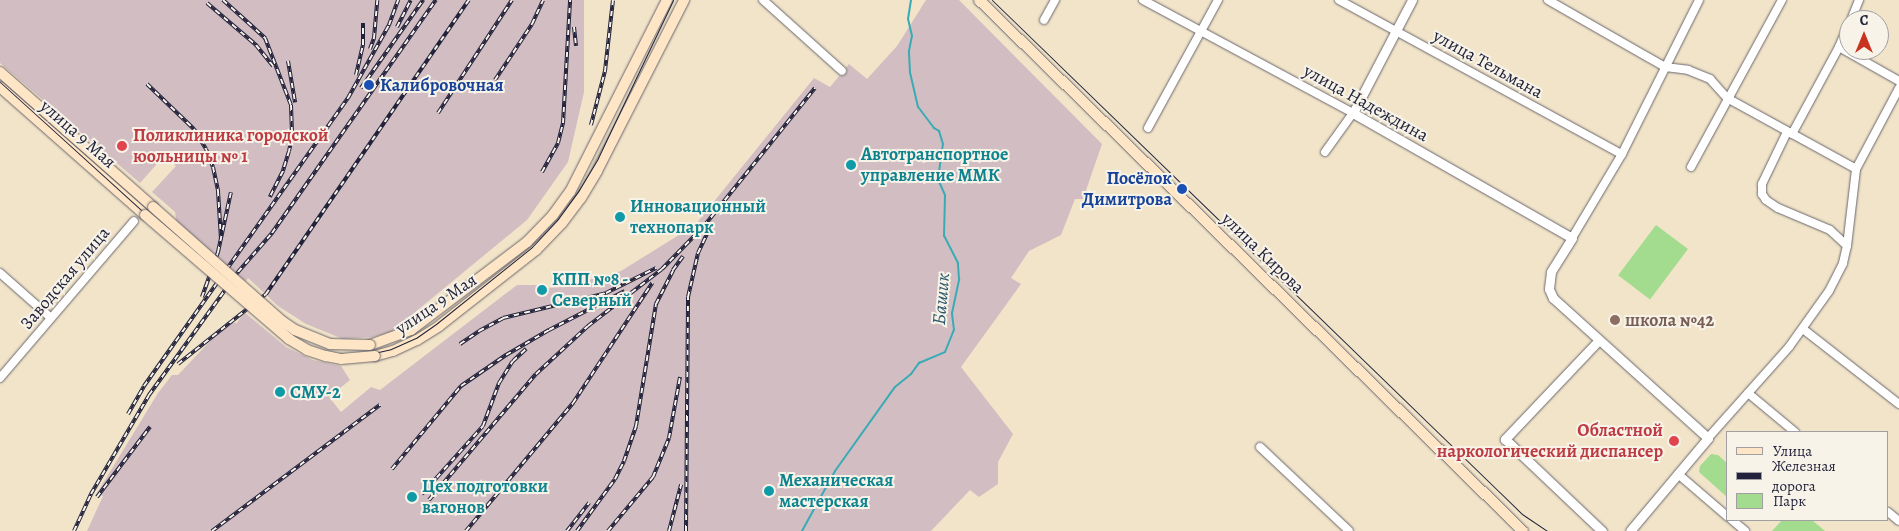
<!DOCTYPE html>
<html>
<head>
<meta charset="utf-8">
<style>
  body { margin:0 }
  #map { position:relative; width:1899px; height:531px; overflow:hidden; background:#f1e4c9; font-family:Alegreya,serif }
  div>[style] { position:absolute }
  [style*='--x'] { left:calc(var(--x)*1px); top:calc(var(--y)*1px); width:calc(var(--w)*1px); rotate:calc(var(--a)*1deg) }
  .industrial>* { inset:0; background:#d2bec2 }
  .green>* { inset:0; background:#a3dc8e; transform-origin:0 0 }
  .stream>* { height:2px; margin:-1px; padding:0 1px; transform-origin:1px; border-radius:1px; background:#39abb5 }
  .roads { filter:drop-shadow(0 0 1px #6a666d) drop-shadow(0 0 1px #6a666d) }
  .minor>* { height:8px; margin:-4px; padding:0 4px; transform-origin:4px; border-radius:4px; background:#fff }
  .tertiary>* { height:9px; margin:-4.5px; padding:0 4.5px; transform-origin:4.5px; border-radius:4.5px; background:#fff }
  .secondary>* { height:10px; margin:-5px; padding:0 5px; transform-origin:5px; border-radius:5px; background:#fde5c5 }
  .tram>* { height:1px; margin:-0.5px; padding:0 0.5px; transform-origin:0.5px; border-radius:0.5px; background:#22223b }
  .rail>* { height:4px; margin-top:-2px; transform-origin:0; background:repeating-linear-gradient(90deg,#f7f3e8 0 5.5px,#22223b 0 11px); box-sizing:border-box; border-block:1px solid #22223b }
  .bridges { filter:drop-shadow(0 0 1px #6a666d) drop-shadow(0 0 1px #6a666d) }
  .secondary-bridge>* { height:10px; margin:-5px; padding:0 5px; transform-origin:5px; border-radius:5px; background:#fde5c5 }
  .dots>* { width:14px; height:14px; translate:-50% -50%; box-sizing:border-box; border:2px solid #f7f3e8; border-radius:50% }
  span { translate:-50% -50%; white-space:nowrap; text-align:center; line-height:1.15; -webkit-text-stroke:4px #f7f3e8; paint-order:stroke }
  .street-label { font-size:18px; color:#22223b }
  .transit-label { font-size:18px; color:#164399; font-weight:700 }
  .left { translate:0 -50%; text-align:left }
  .right { translate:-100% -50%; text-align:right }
  .health-label { font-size:18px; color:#be3a42; font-weight:700 }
  .culture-label { font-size:18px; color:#0d838f; font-weight:700 }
  .education-label { font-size:18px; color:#785e54; font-weight:700 }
  .water-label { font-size:19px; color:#2b596c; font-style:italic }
  .legend { position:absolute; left:1726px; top:431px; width:162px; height:90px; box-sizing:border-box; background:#f7f3e8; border:1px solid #a29fa3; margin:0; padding:6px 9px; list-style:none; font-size:15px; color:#22223b }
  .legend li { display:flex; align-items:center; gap:10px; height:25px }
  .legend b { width:25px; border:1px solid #a29fa3 }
  .north { position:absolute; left:1839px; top:10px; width:50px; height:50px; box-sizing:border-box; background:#f7f3e8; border:1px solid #a29fa3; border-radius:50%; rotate:0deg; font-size:14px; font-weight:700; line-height:20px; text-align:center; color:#22223b }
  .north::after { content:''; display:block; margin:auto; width:18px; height:22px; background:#c8321e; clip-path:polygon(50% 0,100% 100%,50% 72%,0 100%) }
</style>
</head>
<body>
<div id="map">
  <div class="industrial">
    <i style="clip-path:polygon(0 0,584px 0,584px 92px,568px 162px,527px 220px,391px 332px,373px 337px,343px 339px,306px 324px,278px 306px,248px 278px,235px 296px,165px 229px,172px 225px,177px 226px,175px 212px,152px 192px,176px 166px,164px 156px,140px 183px,0 63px)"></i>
    <i style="clip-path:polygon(926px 0,959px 0,1102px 144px,1083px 199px,1075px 199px,1061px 235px,1029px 251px,1011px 278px,1021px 284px,961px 367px,1013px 434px,998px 462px,998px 484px,979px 497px,970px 490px,931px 531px,87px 531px,103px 496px,97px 493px,158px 393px,172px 375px,178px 375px,228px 322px,237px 323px,244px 312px,286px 347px,313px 360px,341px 366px,350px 380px,329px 397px,341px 412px,371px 387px,380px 390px,517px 285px,540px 285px,546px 288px,563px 287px,621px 271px,695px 225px,814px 78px,830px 87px,849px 64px,867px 79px,897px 46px)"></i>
  </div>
  <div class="green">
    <i style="left:1656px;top:225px;width:40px;height:63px;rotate:37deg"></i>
    <i style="clip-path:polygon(1711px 454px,1718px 455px,1728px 464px,1728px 498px,1699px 472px,1700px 466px)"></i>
    <i style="clip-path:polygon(1782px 520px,1812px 520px,1825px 531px,1772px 531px)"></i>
  </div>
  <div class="stream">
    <i style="--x:802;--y:531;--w:68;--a:-61.2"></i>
    <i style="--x:835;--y:471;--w:103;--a:-54.5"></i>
    <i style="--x:895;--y:387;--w:21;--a:-39"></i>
    <i style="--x:911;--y:374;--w:14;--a:-54"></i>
    <i style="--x:919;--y:363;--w:28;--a:-23"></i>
    <i style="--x:945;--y:352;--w:24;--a:-68"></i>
    <i style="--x:954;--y:330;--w:17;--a:-97"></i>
    <i style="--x:952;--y:313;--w:35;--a:-78"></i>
    <i style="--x:959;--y:279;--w:16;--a:-94"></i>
    <i style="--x:958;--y:263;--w:30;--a:-117"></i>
    <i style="--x:944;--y:236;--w:41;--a:-88.6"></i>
    <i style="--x:945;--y:195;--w:17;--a:-114"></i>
    <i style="--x:938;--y:179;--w:35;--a:-82"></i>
    <i style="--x:943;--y:144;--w:14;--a:-107"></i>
    <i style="--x:939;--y:131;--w:6;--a:-149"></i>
    <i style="--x:934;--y:128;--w:26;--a:-127"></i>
    <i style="--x:918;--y:107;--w:36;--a:-103"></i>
    <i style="--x:910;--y:72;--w:21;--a:-93"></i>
    <i style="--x:909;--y:51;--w:15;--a:-79"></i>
    <i style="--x:912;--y:36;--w:17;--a:-103"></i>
    <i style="--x:908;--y:19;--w:19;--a:-81"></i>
  </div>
  <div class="roads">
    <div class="minor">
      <i style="--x:763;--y:0;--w:106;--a:41.9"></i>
      <i style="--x:1143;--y:0;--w:238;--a:28.3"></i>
      <i style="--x:1353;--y:113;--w:48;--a:125.7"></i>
      <i style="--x:1339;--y:0;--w:322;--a:28.6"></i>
      <i style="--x:1548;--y:0;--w:135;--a:29.8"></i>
      <i style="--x:1665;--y:67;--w:23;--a:7"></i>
      <i style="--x:1688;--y:70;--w:24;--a:22"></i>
      <i style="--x:1710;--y:79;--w:25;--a:48"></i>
      <i style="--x:1727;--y:98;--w:147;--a:28.8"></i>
      <i style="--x:1044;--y:20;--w:23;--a:-61"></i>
      <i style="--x:1851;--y:20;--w:22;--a:-68"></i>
      <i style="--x:1839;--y:47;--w:69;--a:29.5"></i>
      <i style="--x:1148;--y:128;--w:146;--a:-61.3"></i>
      <i style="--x:1787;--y:132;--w:58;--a:115.7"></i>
      <i style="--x:1762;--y:184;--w:10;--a:90"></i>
      <i style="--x:1762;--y:194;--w:7;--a:56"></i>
      <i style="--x:1766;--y:200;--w:14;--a:34"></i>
      <i style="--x:1778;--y:208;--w:56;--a:22.9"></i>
      <i style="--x:1830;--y:230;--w:23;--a:43"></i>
      <i style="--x:1792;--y:134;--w:99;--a:-61.6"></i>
      <i style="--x:1839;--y:47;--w:25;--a:-67"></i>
      <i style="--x:1691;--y:167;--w:190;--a:-61.4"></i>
      <i style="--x:1572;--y:238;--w:98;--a:-59.2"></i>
      <i style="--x:1622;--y:154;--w:172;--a:-63.4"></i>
      <i style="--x:0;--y:273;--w:68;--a:41.4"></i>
      <i style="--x:1803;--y:329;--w:122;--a:38"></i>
      <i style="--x:0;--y:378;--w:206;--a:-49.5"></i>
      <i style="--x:1748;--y:393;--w:61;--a:39.7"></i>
      <i style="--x:1708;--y:438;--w:122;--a:-48.3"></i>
      <i style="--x:1789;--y:347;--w:69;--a:-54.5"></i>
      <i style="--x:1829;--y:291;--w:31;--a:-63"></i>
      <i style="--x:1843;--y:263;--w:17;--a:-77"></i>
      <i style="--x:1847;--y:246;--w:78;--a:-83.3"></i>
      <i style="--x:1856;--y:169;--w:92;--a:-62"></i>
      <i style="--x:1260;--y:447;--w:122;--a:43.3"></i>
      <i style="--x:1678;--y:474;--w:66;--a:40.7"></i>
      <i style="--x:1888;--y:512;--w:14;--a:39"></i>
      <i style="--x:1732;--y:520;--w:17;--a:40"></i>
    </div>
    <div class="tertiary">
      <i style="--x:1412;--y:0;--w:127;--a:117.6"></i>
      <i style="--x:1353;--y:113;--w:252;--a:29.7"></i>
      <i style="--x:1572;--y:238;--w:40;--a:122"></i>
      <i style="--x:1551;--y:272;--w:17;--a:97"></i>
      <i style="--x:1549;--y:289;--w:10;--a:66"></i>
      <i style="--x:1553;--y:298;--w:209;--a:42.1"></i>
      <i style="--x:1708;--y:438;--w:121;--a:130"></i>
      <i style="--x:1599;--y:340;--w:137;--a:133.5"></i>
      <i style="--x:1505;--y:439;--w:134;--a:43.5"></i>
    </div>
    <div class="secondary">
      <i style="--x:979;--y:0;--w:760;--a:44.31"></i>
      <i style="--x:0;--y:72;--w:204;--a:41.4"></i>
      <i style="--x:0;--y:87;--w:193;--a:41.4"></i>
      <i style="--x:370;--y:345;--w:44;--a:-20.1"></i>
      <i style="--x:411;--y:330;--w:146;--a:-37.2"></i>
      <i style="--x:527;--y:242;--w:37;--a:-46"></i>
      <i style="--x:553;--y:215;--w:29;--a:-54"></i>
      <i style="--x:570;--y:192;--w:215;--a:-63.2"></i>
      <i style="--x:375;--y:356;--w:19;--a:-16"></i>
      <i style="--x:393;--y:351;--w:26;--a:-25"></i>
      <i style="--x:417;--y:340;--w:26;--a:-32"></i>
      <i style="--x:439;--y:326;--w:123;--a:-38.1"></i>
      <i style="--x:536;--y:250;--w:37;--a:-46"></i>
      <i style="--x:562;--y:223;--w:31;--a:-53"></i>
      <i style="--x:581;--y:198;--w:31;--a:-59"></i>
      <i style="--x:597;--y:171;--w:192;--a:-63"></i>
    </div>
  </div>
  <div class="tram">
    <i style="--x:992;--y:0;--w:738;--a:44.12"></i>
    <i style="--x:1522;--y:514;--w:30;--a:34"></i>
    <i style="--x:0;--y:82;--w:200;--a:42.2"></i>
    <i style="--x:148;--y:216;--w:170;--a:40.7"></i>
    <i style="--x:277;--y:327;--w:37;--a:31"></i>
    <i style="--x:309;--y:346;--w:19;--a:18"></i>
    <i style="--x:327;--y:352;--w:29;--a:6"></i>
    <i style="--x:356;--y:355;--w:18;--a:-6"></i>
    <i style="--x:374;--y:353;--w:17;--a:-13"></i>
    <i style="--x:391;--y:349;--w:27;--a:-24"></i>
    <i style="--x:416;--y:338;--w:24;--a:-35"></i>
    <i style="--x:436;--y:324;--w:123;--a:-38.7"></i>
    <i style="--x:532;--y:247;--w:38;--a:-47"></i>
    <i style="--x:558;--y:219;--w:36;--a:-54"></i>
    <i style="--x:579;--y:190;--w:37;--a:-59"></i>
    <i style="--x:598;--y:158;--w:175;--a:-64.6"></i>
  </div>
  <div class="rail">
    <i style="--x:223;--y:0;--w:57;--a:42.1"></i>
    <i style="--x:265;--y:38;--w:72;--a:68.8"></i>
    <i style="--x:291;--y:105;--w:32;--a:88"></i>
    <i style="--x:292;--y:137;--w:14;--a:102"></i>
    <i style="--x:289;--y:151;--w:21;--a:107"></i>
    <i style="--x:283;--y:171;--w:29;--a:117"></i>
    <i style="--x:207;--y:3;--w:65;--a:40.6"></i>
    <i style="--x:256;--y:45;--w:27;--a:51"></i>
    <i style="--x:397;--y:27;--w:30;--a:-63"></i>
    <i style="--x:574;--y:27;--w:19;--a:84"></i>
    <i style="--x:370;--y:49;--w:12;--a:-70"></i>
    <i style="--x:374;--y:38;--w:38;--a:-85"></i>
    <i style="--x:288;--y:61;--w:42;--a:80.3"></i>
    <i style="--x:356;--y:75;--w:31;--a:-77"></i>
    <i style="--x:363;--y:45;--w:22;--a:-90"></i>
    <i style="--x:495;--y:80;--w:67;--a:-56.5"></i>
    <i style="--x:532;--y:24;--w:26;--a:-65"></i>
    <i style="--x:147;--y:84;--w:65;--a:43.8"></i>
    <i style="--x:194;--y:129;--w:23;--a:59"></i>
    <i style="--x:206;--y:149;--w:19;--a:69"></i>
    <i style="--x:213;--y:167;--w:25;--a:78"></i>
    <i style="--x:218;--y:191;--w:48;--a:86.4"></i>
    <i style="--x:361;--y:88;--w:108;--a:-54.8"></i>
    <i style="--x:438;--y:113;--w:135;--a:-56.8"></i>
    <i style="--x:591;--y:125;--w:56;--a:-75.5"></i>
    <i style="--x:605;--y:71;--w:71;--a:-83.6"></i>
    <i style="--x:542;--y:172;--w:33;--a:-61"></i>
    <i style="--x:558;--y:143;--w:21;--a:-76"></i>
    <i style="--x:563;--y:123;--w:123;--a:-86.7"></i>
    <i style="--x:202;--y:297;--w:48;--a:-70.4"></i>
    <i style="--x:218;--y:252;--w:61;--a:-77.8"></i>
    <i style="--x:460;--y:344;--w:23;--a:-34"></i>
    <i style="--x:479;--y:331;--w:27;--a:-28"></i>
    <i style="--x:503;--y:318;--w:106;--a:-13.6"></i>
    <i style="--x:606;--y:293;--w:56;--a:-26.6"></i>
    <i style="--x:178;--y:364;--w:112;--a:-38.5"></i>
    <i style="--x:266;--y:294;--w:357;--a:-55.4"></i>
    <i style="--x:128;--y:414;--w:32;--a:-60"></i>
    <i style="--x:144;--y:386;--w:353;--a:-54.7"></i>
    <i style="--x:348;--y:98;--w:84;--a:-60.7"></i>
    <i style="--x:389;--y:25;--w:27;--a:-70"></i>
    <i style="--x:392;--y:469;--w:108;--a:-50.3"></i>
    <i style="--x:461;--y:386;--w:55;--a:-34.6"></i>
    <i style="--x:506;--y:355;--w:50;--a:-30.2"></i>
    <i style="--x:549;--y:330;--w:85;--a:-27.2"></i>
    <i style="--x:422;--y:494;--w:91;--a:-48.1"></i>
    <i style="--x:483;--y:426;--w:46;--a:-69.6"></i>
    <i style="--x:499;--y:383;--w:26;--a:-58"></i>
    <i style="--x:513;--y:361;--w:18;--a:-43"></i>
    <i style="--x:97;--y:497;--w:88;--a:-52.9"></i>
    <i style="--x:429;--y:500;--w:165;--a:-49.7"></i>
    <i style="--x:536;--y:374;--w:71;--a:-42.7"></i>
    <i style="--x:588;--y:326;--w:93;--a:-37.6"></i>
    <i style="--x:662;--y:269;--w:60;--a:-45.7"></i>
    <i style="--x:704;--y:226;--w:177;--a:-51.2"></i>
    <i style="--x:74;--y:531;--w:41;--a:-65.3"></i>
    <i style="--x:91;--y:494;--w:115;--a:-59.6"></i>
    <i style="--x:149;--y:395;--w:152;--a:-54.1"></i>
    <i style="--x:238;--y:272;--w:52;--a:-48.9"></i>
    <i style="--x:272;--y:233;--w:285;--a:-54.9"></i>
    <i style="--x:212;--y:531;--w:210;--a:-36.9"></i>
    <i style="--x:466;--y:531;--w:167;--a:-50.1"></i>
    <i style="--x:573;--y:403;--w:144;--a:-56.6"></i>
    <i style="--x:567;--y:531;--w:36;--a:-52"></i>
    <i style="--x:577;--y:531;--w:64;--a:-53.8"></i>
    <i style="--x:615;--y:479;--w:20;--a:-63"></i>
    <i style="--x:624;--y:461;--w:37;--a:-71"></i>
    <i style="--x:636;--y:426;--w:124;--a:-80.7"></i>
    <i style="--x:656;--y:304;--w:38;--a:-63"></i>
    <i style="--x:673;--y:270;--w:17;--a:-54"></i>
    <i style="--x:608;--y:531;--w:70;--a:-50.2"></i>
    <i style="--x:653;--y:477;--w:42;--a:-67.7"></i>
    <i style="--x:669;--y:438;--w:62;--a:-79.8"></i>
    <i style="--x:669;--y:531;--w:48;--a:-75.4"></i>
    <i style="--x:686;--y:531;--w:234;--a:-89.5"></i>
    <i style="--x:688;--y:297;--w:45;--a:-77.2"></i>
    <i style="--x:698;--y:253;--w:33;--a:-65"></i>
  </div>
  <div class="bridges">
    <div class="secondary-bridge">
      <i style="--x:153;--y:207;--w:172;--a:41.5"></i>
      <i style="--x:282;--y:321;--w:16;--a:35"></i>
      <i style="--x:295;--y:330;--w:38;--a:22"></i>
      <i style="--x:330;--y:344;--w:40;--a:1.4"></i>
      <i style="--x:145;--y:215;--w:190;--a:40.7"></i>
      <i style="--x:289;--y:339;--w:21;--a:31"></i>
      <i style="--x:307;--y:350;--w:20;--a:18"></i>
      <i style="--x:326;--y:356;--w:15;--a:11"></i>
      <i style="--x:341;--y:359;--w:34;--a:-5"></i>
    </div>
  </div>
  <div class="dots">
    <i style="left:369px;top:85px;background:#1a4fb4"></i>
    <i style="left:122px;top:146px;background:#e0444e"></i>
    <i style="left:851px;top:165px;background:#0f9aa8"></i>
    <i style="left:1182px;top:189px;background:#1a4fb4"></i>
    <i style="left:620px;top:217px;background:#0f9aa8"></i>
    <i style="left:542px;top:290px;background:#0f9aa8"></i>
    <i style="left:1615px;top:320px;background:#8d6e63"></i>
    <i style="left:280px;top:392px;background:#0f9aa8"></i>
    <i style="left:1674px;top:441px;background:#e0444e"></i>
    <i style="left:769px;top:491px;background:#0f9aa8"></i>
    <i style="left:412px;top:497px;background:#0f9aa8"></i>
  </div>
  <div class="street-label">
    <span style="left:1488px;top:64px;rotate:29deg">улица Тельмана</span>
    <span style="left:1366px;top:103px;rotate:29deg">улица Надеждина</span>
    <span style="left:78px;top:134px;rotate:41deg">улица 9 Мая</span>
    <span style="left:1263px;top:253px;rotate:44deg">улица Кирова</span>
    <span style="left:65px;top:278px;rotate:-50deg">Заводская улица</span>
    <span style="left:436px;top:304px;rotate:-34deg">улица 9 Мая</span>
  </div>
  <div class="transit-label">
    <span class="left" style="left:380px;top:85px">Калибровочная</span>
    <span class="right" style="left:1172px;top:189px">Посёлок<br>Димитрова</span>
  </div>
  <div class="health-label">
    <span class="left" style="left:133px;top:146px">Поликлиника городской<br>юольницы № 1</span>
    <span class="right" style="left:1663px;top:441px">Областной<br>наркологический диспансер</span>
  </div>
  <div class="culture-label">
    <span class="left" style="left:861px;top:165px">Автотранспортное<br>управление ММК</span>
    <span class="left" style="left:630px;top:217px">Инновационный<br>технопарк</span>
    <span class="left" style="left:552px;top:290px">КПП №8 -<br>Северный</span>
    <span class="left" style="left:290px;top:392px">СМУ-2</span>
    <span class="left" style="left:779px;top:491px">Механическая<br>мастерская</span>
    <span class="left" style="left:422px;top:497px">Цех подготовки<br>вагонов</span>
  </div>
  <div class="education-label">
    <span class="left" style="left:1625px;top:320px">школа №42</span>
  </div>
  <div class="water-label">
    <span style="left:942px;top:299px;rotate:-85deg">Башик</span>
  </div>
  <ul class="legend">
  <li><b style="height:6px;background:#fde5c5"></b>Улица</li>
  <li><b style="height:6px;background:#22223b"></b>Железная дорога</li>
  <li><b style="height:14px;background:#a3dc8e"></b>Парк</li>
  </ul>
  <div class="north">С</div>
</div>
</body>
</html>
